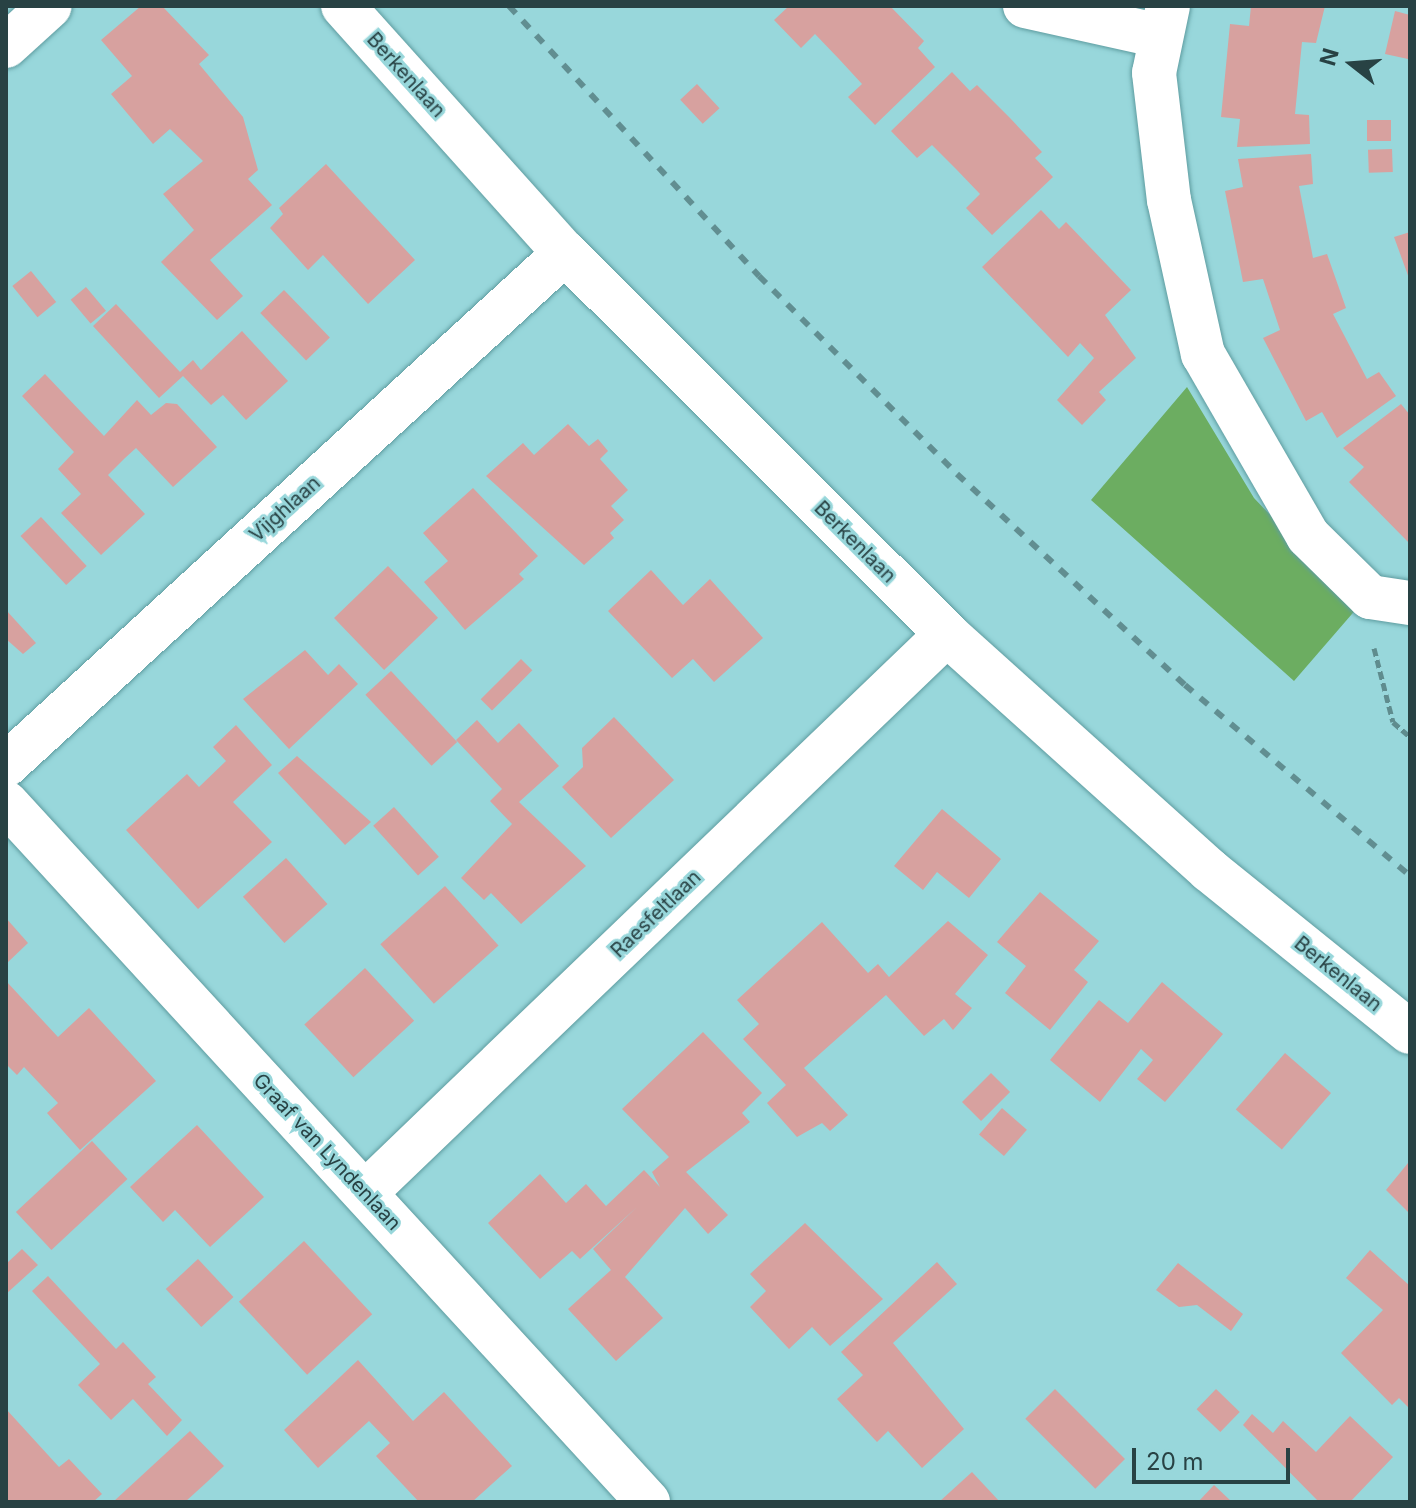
<!DOCTYPE html>
<html>
<head>
<meta charset="utf-8">
<style>
  body { margin:0 }
  #map { position:relative; width:1416px; height:1508px; overflow:hidden; background:#98d7db; font-family:Inter,sans-serif }
  div>[style] { position:absolute }
  [style*='--x'] { left:calc(var(--x)*1px); top:calc(var(--y)*1px); width:calc(var(--w)*1px); rotate:calc(var(--a)*1deg) }
  .green>* { inset:0; background:#6cad61 }
  .building>* { inset:0; background:#d7a19f; transform-origin:0 0 }
  .path>* { height:5px; margin-top:-2.5px; transform-origin:0; background:repeating-linear-gradient(90deg,#5f8c8e 0 8px,transparent 0 12px) }
  .roads { filter:drop-shadow(0 0 2px #5e9ca0) drop-shadow(0 0 2px #5e9ca0) }
  .street>* { height:44px; margin:-22px; padding:0 22px; transform-origin:22px; border-radius:22px; background:#fff }
  .rail>* { height:6px; margin-top:-3px; transform-origin:0; background:repeating-linear-gradient(90deg,#618e91 0 10px,transparent 0 20px) }
  span { translate:-50% -50%; white-space:nowrap; text-align:center; line-height:1.15; -webkit-text-stroke:6px #98d7db; paint-order:stroke }
  .street-label { font-size:20px; color:#284244 }
  .frame { position:absolute; inset:0; border:8px solid #284244; pointer-events:none }
  .north { position:absolute; left:1312px; top:24px; width:80px; height:80px; -webkit-text-stroke:6px #98d7db; paint-order:stroke; rotate:287deg; font-size:22px; font-weight:700; line-height:32px; text-align:center; color:#284244 }
  .north::after { content:''; display:block; margin:auto; width:28px; height:36px; background:#284244; clip-path:polygon(50% 0,100% 100%,50% 72%,0 100%) }
  .scale { position:absolute; left:1132px; top:1448px; width:158px; height:36px; box-sizing:border-box; border:4px solid #284244; border-top:0; padding-left:10px; font-size:24px; line-height:28px; white-space:nowrap; color:#284244; -webkit-text-stroke:6px #98d7db; paint-order:stroke }
</style>
</head>
<body>
<div id="map">
  <div class="green">
    <i style="clip-path:polygon(1187px 387px,1254px 498px,1358px 607px,1294px 681px,1091px 500px)"></i>
  </div>
  <div class="building">
    <i style="clip-path:polygon(141px 6px,162px 6px,209px 55px,199px 64px,243px 117px,258px 170px,248px 179px,272px 205px,210px 260px,243px 296px,217px 320px,161px 262px,194px 230px,163px 194px,203px 161px,170px 129px,153px 144px,111px 94px,132px 76px,101px 40px)"></i>
    <i style="clip-path:polygon(789px 6px,890px 6px,924px 41px,918px 48px,935px 67px,875px 125px,848px 97px,862px 84px,839px 59px,815px 34px,801px 48px,774px 20px)"></i>
    <i style="clip-path:polygon(1251px 6px,1325px 6px,1316px 43px,1302px 42px,1295px 114px,1309px 115px,1310px 144px,1237px 147px,1240px 119px,1221px 117px,1230px 24px,1249px 26px)"></i>
    <i style="clip-path:polygon(1395px 11px,1410px 15px,1408px 59px,1385px 54px)"></i>
    <i style="clip-path:polygon(952px 72px,970px 91px,977px 85px,1010px 118px,1042px 152px,1035px 158px,1053px 177px,992px 235px,966px 208px,980px 194px,956px 169px,932px 145px,917px 158px,891px 131px)"></i>
    <i style="left:697px;top:84px;width:33px;height:23px;rotate:47deg"></i>
    <i style="left:1391px;top:120px;width:21px;height:24px;rotate:90deg"></i>
    <i style="left:1392px;top:149px;width:23px;height:24px;rotate:88deg"></i>
    <i style="clip-path:polygon(1311px 154px,1313px 184px,1299px 186px,1313px 258px,1327px 254px,1346px 308px,1333px 314px,1367px 379px,1379px 372px,1396px 396px,1337px 438px,1322px 412px,1306px 421px,1263px 338px,1280px 330px,1263px 279px,1243px 282px,1225px 191px,1243px 187px,1238px 159px)"></i>
    <i style="clip-path:polygon(326px 164px,415px 260px,368px 304px,323px 255px,308px 270px,270px 228px,283px 214px,279px 208px)"></i>
    <i style="clip-path:polygon(1041px 210px,1059px 229px,1066px 222px,1131px 290px,1105px 315px,1136px 358px,1099px 392px,1106px 400px,1082px 425px,1057px 400px,1094px 358px,1080px 343px,1068px 357px,982px 267px)"></i>
    <i style="clip-path:polygon(1410px 232px,1410px 281px,1394px 237px)"></i>
    <i style="left:31px;top:271px;width:40px;height:24px;rotate:51deg"></i>
    <i style="left:86px;top:287px;width:31px;height:20px;rotate:50deg"></i>
    <i style="left:284px;top:290px;width:66px;height:33px;rotate:46deg"></i>
    <i style="clip-path:polygon(116px 304px,180px 372px,193px 360px,201px 370px,242px 331px,288px 381px,246px 420px,223px 395px,211px 405px,183px 376px,159px 398px,93px 326px)"></i>
    <i style="clip-path:polygon(45px 374px,104px 436px,137px 400px,151px 415px,166px 403px,177px 404px,217px 447px,173px 487px,136px 448px,125px 458px,108px 475px,145px 514px,101px 555px,61px 513px,81px 494px,58px 469px,74px 452px,22px 396px)"></i>
    <i style="clip-path:polygon(1401px 404px,1410px 415px,1410px 544px,1349px 482px,1364px 467px,1343px 448px)"></i>
    <i style="clip-path:polygon(568px 424px,589px 446px,598px 439px,608px 451px,600px 459px,628px 490px,611px 506px,624px 520px,610px 533px,614px 538px,584px 565px,486px 476px,523px 443px,534px 455px)"></i>
    <i style="clip-path:polygon(473px 488px,538px 556px,519px 574px,524px 579px,465px 630px,424px 582px,448px 561px,423px 533px)"></i>
    <i style="left:41px;top:517px;width:67px;height:28px;rotate:47deg"></i>
    <i style="left:388px;top:566px;width:72px;height:75px;rotate:46deg"></i>
    <i style="clip-path:polygon(651px 570px,683px 605px,710px 579px,763px 638px,714px 682px,693px 659px,672px 678px,608px 611px)"></i>
    <i style="clip-path:polygon(6px 610px,36px 643px,23px 654px,6px 639px)"></i>
    <i style="clip-path:polygon(305px 650px,328px 675px,339px 664px,358px 684px,289px 749px,243px 699px)"></i>
    <i style="left:521px;top:659px;width:16px;height:57px;rotate:45deg"></i>
    <i style="left:391px;top:671px;width:97px;height:35px;rotate:47deg"></i>
    <i style="clip-path:polygon(614px 717px,674px 780px,611px 838px,562px 787px,583px 767px,582px 748px)"></i>
    <i style="clip-path:polygon(477px 720px,498px 743px,519px 723px,559px 766px,519px 802px,586px 866px,521px 924px,491px 893px,484px 900px,461px 878px,512px 824px,490px 801px,502px 789px,456px 740px)"></i>
    <i style="clip-path:polygon(236px 725px,272px 765px,233px 802px,272px 842px,198px 909px,126px 830px,187px 774px,199px 787px,226px 761px,213px 747px)"></i>
    <i style="clip-path:polygon(297px 756px,371px 822px,345px 845px,278px 773px)"></i>
    <i style="left:394px;top:807px;width:67px;height:28px;rotate:48deg"></i>
    <i style="clip-path:polygon(942px 809px,1001px 859px,969px 898px,937px 872px,923px 890px,894px 866px)"></i>
    <i style="left:286px;top:858px;width:62px;height:58px;rotate:48deg"></i>
    <i style="left:445px;top:886px;width:80px;height:87px;rotate:48deg"></i>
    <i style="clip-path:polygon(1040px 892px,1099px 941px,1074px 970px,1088px 982px,1050px 1030px,1005px 993px,1026px 966px,997px 942px)"></i>
    <i style="clip-path:polygon(6px 918px,28px 943px,6px 964px)"></i>
    <i style="clip-path:polygon(948px 921px,988px 955px,955px 994px,972px 1008px,953px 1030px,944px 1019px,924px 1036px,886px 995px,804px 1068px,848px 1115px,830px 1131px,822px 1123px,797px 1137px,767px 1103px,786px 1085px,743px 1039px,759px 1024px,737px 1000px,822px 922px,868px 973px,878px 964px,889px 977px)"></i>
    <i style="left:365px;top:968px;width:72px;height:83px;rotate:47deg"></i>
    <i style="clip-path:polygon(6px 981px,58px 1037px,89px 1008px,156px 1081px,80px 1150px,47px 1113px,58px 1103px,24px 1067px,17px 1075px,6px 1064px)"></i>
    <i style="clip-path:polygon(1162px 982px,1223px 1034px,1165px 1102px,1137px 1079px,1153px 1060px,1141px 1049px,1100px 1102px,1050px 1060px,1099px 1000px,1128px 1023px)"></i>
    <i style="clip-path:polygon(703px 1032px,762px 1093px,742px 1113px,750px 1122px,686px 1172px,728px 1215px,708px 1234px,685px 1208px,625px 1277px,663px 1318px,616px 1361px,568px 1309px,611px 1270px,593px 1249px,637px 1207px,580px 1259px,572px 1251px,540px 1279px,488px 1223px,540px 1174px,566px 1203px,586px 1184px,606px 1206px,644px 1170px,660px 1187px,652px 1172px,669px 1157px,622px 1109px)"></i>
    <i style="left:1285px;top:1053px;width:61px;height:75px;rotate:41deg"></i>
    <i style="left:991px;top:1073px;width:27px;height:41px;rotate:45deg"></i>
    <i style="left:1002px;top:1108px;width:33px;height:35px;rotate:41deg"></i>
    <i style="clip-path:polygon(197px 1125px,264px 1197px,210px 1247px,175px 1210px,163px 1222px,130px 1187px)"></i>
    <i style="left:92px;top:1141px;width:52px;height:104px;rotate:47deg"></i>
    <i style="clip-path:polygon(1408px 1163px,1410px 1165px,1410px 1214px,1386px 1190px)"></i>
    <i style="clip-path:polygon(805px 1223px,883px 1299px,830px 1346px,812px 1327px,789px 1349px,750px 1307px,766px 1291px,750px 1274px)"></i>
    <i style="left:304px;top:1241px;width:100px;height:89px;rotate:47deg"></i>
    <i style="clip-path:polygon(22px 1249px,38px 1265px,6px 1294px,6px 1264px)"></i>
    <i style="clip-path:polygon(1370px 1250px,1410px 1286px,1410px 1409px,1399px 1398px,1392px 1405px,1341px 1353px,1383px 1310px,1346px 1278px)"></i>
    <i style="left:198px;top:1259px;width:52px;height:44px;rotate:47deg"></i>
    <i style="clip-path:polygon(937px 1262px,957px 1284px,893px 1343px,964px 1429px,922px 1468px,888px 1431px,877px 1442px,837px 1399px,863px 1375px,841px 1352px)"></i>
    <i style="clip-path:polygon(1178px 1263px,1243px 1314px,1231px 1331px,1197px 1305px,1179px 1307px,1156px 1290px)"></i>
    <i style="clip-path:polygon(48px 1276px,116px 1349px,123px 1342px,156px 1377px,148px 1384px,182px 1420px,167px 1436px,133px 1399px,111px 1420px,78px 1385px,100px 1364px,32px 1291px)"></i>
    <i style="clip-path:polygon(358px 1360px,413px 1421px,444px 1392px,512px 1466px,472px 1502px,419px 1502px,376px 1456px,390px 1443px,369px 1421px,318px 1468px,284px 1430px)"></i>
    <i style="left:1055px;top:1389px;width:99px;height:42px;rotate:45deg"></i>
    <i style="left:1216px;top:1389px;width:33px;height:28px;rotate:44deg"></i>
    <i style="clip-path:polygon(6px 1409px,59px 1467px,69px 1459px,102px 1494px,93px 1502px,6px 1502px)"></i>
    <i style="clip-path:polygon(1252px 1414px,1273px 1433px,1283px 1421px,1316px 1452px,1350px 1416px,1393px 1457px,1350px 1502px,1319px 1502px,1243px 1425px)"></i>
    <i style="clip-path:polygon(190px 1431px,224px 1466px,207px 1482px,185px 1502px,113px 1502px)"></i>
    <i style="clip-path:polygon(972px 1472px,1000px 1502px,939px 1502px)"></i>
    <i style="clip-path:polygon(1214px 1485px,1232px 1502px,1198px 1502px)"></i>
  </div>
  <div class="path">
    <i style="--x:1374;--y:648;--w:76;--a:75.6"></i>
    <i style="--x:1393;--y:722;--w:23;--a:41"></i>
  </div>
  <div class="roads">
    <div class="street">
      <i style="--x:343;--y:6;--w:332;--a:48.1"></i>
      <i style="--x:565;--y:253;--w:540;--a:44.92"></i>
      <i style="--x:947;--y:634;--w:353;--a:42"></i>
      <i style="--x:1209;--y:870;--w:258;--a:38.9"></i>
      <i style="--x:1025;--y:6;--w:134;--a:12.5"></i>
      <i style="--x:1168;--y:6;--w:68;--a:101.8"></i>
      <i style="--x:1154;--y:73;--w:128;--a:83.3"></i>
      <i style="--x:1169;--y:200;--w:158;--a:77.6"></i>
      <i style="--x:1203;--y:354;--w:210;--a:60"></i>
      <i style="--x:1308;--y:536;--w:87;--a:44.5"></i>
      <i style="--x:1370;--y:597;--w:40;--a:8.5"></i>
      <i style="--x:6;--y:46;--w:59;--a:-42.3"></i>
      <i style="--x:6;--y:765;--w:758;--a:-42.49"></i>
      <i style="--x:6;--y:803;--w:949;--a:47.43"></i>
      <i style="--x:365;--y:1193;--w:807;--a:-43.85"></i>
    </div>
  </div>
  <div class="rail">
    <i style="--x:509;--y:6;--w:368;--a:47.2"></i>
    <i style="--x:759;--y:276;--w:280;--a:45"></i>
    <i style="--x:957;--y:474;--w:311;--a:42.8"></i>
    <i style="--x:1185;--y:685;--w:295;--a:40.3"></i>
  </div>
  <div class="street-label">
    <span style="left:406px;top:75px;rotate:48deg">Berkenlaan</span>
    <span style="left:285px;top:509px;rotate:-42deg">Vijghlaan</span>
    <span style="left:855px;top:542px;rotate:45deg">Berkenlaan</span>
    <span style="left:656px;top:914px;rotate:-44deg">Raesfeltlaan</span>
    <span style="left:1338px;top:974px;rotate:39deg">Berkenlaan</span>
    <span style="left:327px;top:1152px;rotate:47deg">Graaf van Lyndenlaan</span>
  </div>
  <div class="frame"></div>
  <div class="north">N</div>
  <div class="scale">20 m</div>
</div>
</body>
</html>
